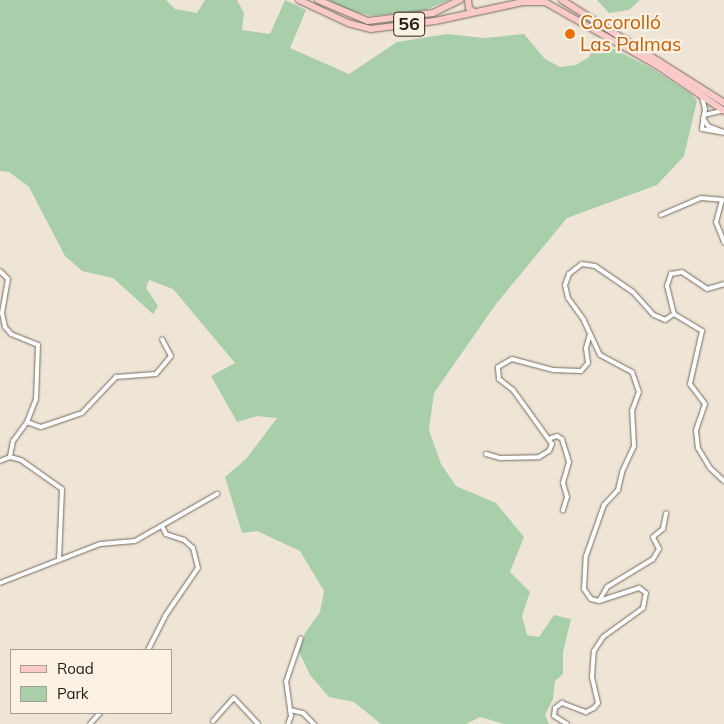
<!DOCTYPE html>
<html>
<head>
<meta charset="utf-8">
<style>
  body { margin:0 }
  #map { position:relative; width:724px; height:724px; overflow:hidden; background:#efe5d7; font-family:Mulish,sans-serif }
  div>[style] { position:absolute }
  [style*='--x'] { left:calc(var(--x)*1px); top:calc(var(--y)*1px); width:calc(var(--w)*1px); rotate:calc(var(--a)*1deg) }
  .green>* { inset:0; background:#a9ceaa }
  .roads { filter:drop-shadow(0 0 1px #736a5e) drop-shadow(0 0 1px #736a5e) }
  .street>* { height:4px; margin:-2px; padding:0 2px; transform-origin:2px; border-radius:2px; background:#fff }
  .primary>* { height:6px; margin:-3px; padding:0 3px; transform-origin:3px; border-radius:3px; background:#fac9c9 }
  .dots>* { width:14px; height:14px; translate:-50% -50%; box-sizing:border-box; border:2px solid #fcf2e4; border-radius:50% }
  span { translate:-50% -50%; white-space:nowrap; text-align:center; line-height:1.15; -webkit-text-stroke:4.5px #fcf2e4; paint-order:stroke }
  .shield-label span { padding:1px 4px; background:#fcf2e4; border:1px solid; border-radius:4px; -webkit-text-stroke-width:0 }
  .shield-label { font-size:18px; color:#24201b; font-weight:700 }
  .food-label { font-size:19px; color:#c56008 }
  .left { translate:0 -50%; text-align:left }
  .legend { position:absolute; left:10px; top:649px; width:162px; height:65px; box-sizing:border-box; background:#fcf2e4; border:1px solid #a69e94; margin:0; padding:6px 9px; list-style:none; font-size:15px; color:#24201b }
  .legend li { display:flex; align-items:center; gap:10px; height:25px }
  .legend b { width:25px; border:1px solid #a69e94 }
</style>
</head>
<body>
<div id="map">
  <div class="green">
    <i style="clip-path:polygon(0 0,166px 0,175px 9px,197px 13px,205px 0,237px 0,244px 13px,242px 30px,270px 34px,285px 0,306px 10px,290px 48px,349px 74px,397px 42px,447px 34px,484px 38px,524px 34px,545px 59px,560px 67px,576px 65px,589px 57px,596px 40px,653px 69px,691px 94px,697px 101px,684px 156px,657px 185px,567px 218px,496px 304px,434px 393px,429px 430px,441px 464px,456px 486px,496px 503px,524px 537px,510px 572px,530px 592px,522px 616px,527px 635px,539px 637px,554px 615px,571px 619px,563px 652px,563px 674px,555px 681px,553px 699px,545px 715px,549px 724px,504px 724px,480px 717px,466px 724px,381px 724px,354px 702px,329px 697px,310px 675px,299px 652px,305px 633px,320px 612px,324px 591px,300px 551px,257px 531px,242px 533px,225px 477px,246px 459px,277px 418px,257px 416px,237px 422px,211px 376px,235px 363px,173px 289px,149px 280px,146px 288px,158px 306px,153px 314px,113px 278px,82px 271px,65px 256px,29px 187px,9px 172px,0 171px)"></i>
    <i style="clip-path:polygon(327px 0,449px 0,425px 10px,372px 16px,347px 10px)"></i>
    <i style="clip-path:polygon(597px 0,640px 0,629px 10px,609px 13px)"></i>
  </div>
  <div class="roads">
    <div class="street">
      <i style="--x:702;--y:97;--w:12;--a:76"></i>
      <i style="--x:705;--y:109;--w:20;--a:99"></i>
      <i style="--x:702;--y:129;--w:22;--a:10"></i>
      <i style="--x:704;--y:115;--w:17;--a:-13"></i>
      <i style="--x:703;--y:118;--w:9;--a:58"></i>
      <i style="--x:708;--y:126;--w:17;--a:21"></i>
      <i style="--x:722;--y:200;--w:23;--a:105"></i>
      <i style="--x:716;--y:222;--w:22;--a:68"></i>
      <i style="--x:661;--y:215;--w:43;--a:-23"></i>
      <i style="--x:701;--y:198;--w:21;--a:5"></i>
      <i style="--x:0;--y:271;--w:11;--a:45"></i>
      <i style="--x:8;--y:279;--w:35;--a:100"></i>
      <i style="--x:2;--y:313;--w:14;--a:78"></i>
      <i style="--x:5;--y:327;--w:9;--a:49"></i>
      <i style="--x:11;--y:334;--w:29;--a:22"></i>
      <i style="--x:38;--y:345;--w:54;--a:92.1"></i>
      <i style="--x:36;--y:399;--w:25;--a:111"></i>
      <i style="--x:27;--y:422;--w:24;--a:126"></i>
      <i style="--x:13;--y:441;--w:16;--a:101"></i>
      <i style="--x:10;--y:457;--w:11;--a:15"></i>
      <i style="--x:21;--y:460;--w:50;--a:35.3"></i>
      <i style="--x:62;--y:489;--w:71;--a:92.4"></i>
      <i style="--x:674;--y:314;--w:33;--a:31"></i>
      <i style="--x:702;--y:331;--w:54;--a:102.8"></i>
      <i style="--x:690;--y:384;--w:25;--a:53"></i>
      <i style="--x:705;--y:404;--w:28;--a:109"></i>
      <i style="--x:696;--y:430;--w:18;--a:84"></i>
      <i style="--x:698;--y:448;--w:23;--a:59"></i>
      <i style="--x:710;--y:468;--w:19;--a:43"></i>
      <i style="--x:27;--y:422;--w:15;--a:20"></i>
      <i style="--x:41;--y:427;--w:43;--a:-18.9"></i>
      <i style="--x:82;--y:413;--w:50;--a:-46.6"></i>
      <i style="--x:116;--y:377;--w:40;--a:-4.3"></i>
      <i style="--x:156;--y:374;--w:23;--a:-50"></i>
      <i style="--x:171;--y:356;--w:19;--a:-118"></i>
      <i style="--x:551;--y:438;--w:6;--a:-18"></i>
      <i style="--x:557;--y:436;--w:6;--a:31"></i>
      <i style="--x:562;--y:439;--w:24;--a:73"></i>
      <i style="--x:569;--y:462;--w:22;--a:106"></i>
      <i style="--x:563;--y:483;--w:15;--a:74"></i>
      <i style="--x:567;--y:497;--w:14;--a:107"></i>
      <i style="--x:486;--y:454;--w:15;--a:16"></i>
      <i style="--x:500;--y:458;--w:39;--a:-1"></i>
      <i style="--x:539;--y:457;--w:12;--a:-31"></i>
      <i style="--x:549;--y:451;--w:8;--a:-67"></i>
      <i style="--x:552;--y:444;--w:67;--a:-125.8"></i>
      <i style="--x:513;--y:390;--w:18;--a:-142"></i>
      <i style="--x:499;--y:379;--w:12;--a:-95"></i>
      <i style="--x:498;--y:367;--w:16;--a:-30"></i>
      <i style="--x:512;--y:359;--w:42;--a:15"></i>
      <i style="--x:553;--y:370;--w:28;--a:2"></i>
      <i style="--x:581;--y:371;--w:11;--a:-49"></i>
      <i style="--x:588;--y:363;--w:15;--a:-98"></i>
      <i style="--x:586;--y:348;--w:15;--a:-74"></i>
      <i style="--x:0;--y:461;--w:11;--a:-22"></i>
      <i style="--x:0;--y:583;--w:107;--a:-21.3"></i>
      <i style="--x:100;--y:544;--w:35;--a:-5"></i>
      <i style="--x:135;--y:541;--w:95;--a:-29.8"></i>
      <i style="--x:599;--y:601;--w:16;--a:-60"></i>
      <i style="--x:607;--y:587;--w:54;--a:-31.3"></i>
      <i style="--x:653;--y:559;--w:12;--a:-59"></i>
      <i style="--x:659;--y:549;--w:13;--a:-117"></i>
      <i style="--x:653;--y:537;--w:13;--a:-39"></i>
      <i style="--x:663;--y:529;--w:16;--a:-79"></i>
      <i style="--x:148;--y:650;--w:38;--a:-63"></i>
      <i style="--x:165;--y:616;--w:58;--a:-55.5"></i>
      <i style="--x:198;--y:568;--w:21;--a:-104"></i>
      <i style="--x:193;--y:548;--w:12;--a:-138"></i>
      <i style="--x:184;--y:540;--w:19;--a:-162"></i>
      <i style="--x:166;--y:534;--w:9;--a:-117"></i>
      <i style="--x:290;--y:710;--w:13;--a:13"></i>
      <i style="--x:303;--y:713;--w:16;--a:45"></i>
      <i style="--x:213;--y:721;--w:31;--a:-48"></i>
      <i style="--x:234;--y:698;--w:35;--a:47"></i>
      <i style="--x:90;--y:724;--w:15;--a:-48"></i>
      <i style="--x:288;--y:724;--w:9;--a:-69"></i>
      <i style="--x:291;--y:716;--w:34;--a:-98"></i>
      <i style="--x:286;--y:682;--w:46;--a:-71.2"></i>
      <i style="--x:567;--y:724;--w:15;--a:-148"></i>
      <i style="--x:554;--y:716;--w:8;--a:-83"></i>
      <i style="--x:555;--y:708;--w:9;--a:-36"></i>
      <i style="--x:562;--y:703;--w:26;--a:21"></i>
      <i style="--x:586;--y:712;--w:9;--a:-27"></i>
      <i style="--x:594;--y:708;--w:6;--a:-51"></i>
      <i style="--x:598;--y:703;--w:27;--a:-103"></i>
      <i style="--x:592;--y:677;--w:26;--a:-86"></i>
      <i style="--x:594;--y:651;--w:17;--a:-57"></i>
      <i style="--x:603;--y:637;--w:49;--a:-35.9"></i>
      <i style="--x:643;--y:608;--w:15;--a:-79"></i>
      <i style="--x:646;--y:593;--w:9;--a:-144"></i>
      <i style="--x:639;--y:588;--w:42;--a:162"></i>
      <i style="--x:599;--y:601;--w:8;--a:-166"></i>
      <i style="--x:591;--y:599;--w:12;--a:-125"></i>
      <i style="--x:584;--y:589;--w:33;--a:-87"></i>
      <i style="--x:586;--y:556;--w:54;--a:-70.6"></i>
      <i style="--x:604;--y:505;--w:21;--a:-47"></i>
      <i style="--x:618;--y:490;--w:18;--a:-77"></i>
      <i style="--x:622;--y:472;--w:29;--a:-65"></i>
      <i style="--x:634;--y:446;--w:35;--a:-93"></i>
      <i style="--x:632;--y:411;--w:20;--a:-70"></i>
      <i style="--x:639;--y:392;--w:21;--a:-109"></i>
      <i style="--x:632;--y:372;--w:36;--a:-152"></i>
      <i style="--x:600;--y:355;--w:38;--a:-115"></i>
      <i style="--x:584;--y:320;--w:27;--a:-126"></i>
      <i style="--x:568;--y:298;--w:13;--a:-103"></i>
      <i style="--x:565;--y:285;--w:12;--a:-70"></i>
      <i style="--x:569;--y:274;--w:16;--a:-38"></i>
      <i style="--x:582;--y:264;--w:13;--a:9"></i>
      <i style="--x:595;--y:266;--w:46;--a:34.4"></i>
      <i style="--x:633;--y:292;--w:31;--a:48"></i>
      <i style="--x:654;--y:315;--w:12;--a:24"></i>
      <i style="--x:665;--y:320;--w:11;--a:-34"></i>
      <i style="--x:674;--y:314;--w:29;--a:-104"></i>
      <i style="--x:667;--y:286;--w:13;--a:-72"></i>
      <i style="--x:671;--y:274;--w:11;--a:-10"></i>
      <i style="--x:682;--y:272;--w:30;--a:34"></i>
      <i style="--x:707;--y:289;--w:18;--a:-16"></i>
    </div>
    <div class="primary">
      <i style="--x:299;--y:0;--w:54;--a:25.1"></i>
      <i style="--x:348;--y:23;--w:24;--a:15"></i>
      <i style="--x:371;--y:29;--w:64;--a:-7.1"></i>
      <i style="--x:435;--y:21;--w:90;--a:-12.2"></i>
      <i style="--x:523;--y:2;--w:22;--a:0"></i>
      <i style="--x:545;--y:2;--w:130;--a:29.5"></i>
      <i style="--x:658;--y:66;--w:80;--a:34.3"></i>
      <i style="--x:318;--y:0;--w:54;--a:22.8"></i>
      <i style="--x:368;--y:21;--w:65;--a:-7"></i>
      <i style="--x:433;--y:13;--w:30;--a:-26"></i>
      <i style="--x:468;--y:0;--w:8;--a:83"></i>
      <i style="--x:469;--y:8;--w:6;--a:39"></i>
      <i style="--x:562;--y:0;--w:192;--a:32.4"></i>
    </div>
  </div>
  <div class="dots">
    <i style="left:570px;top:34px;background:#e8710a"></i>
  </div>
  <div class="shield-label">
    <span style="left:409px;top:24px">56</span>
  </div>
  <div class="food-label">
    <span class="left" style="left:580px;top:34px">Cocorolló<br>Las Palmas</span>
  </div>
  <ul class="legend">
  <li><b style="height:6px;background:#fac9c9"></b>Road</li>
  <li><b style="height:14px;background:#a9ceaa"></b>Park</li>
  </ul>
</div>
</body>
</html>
